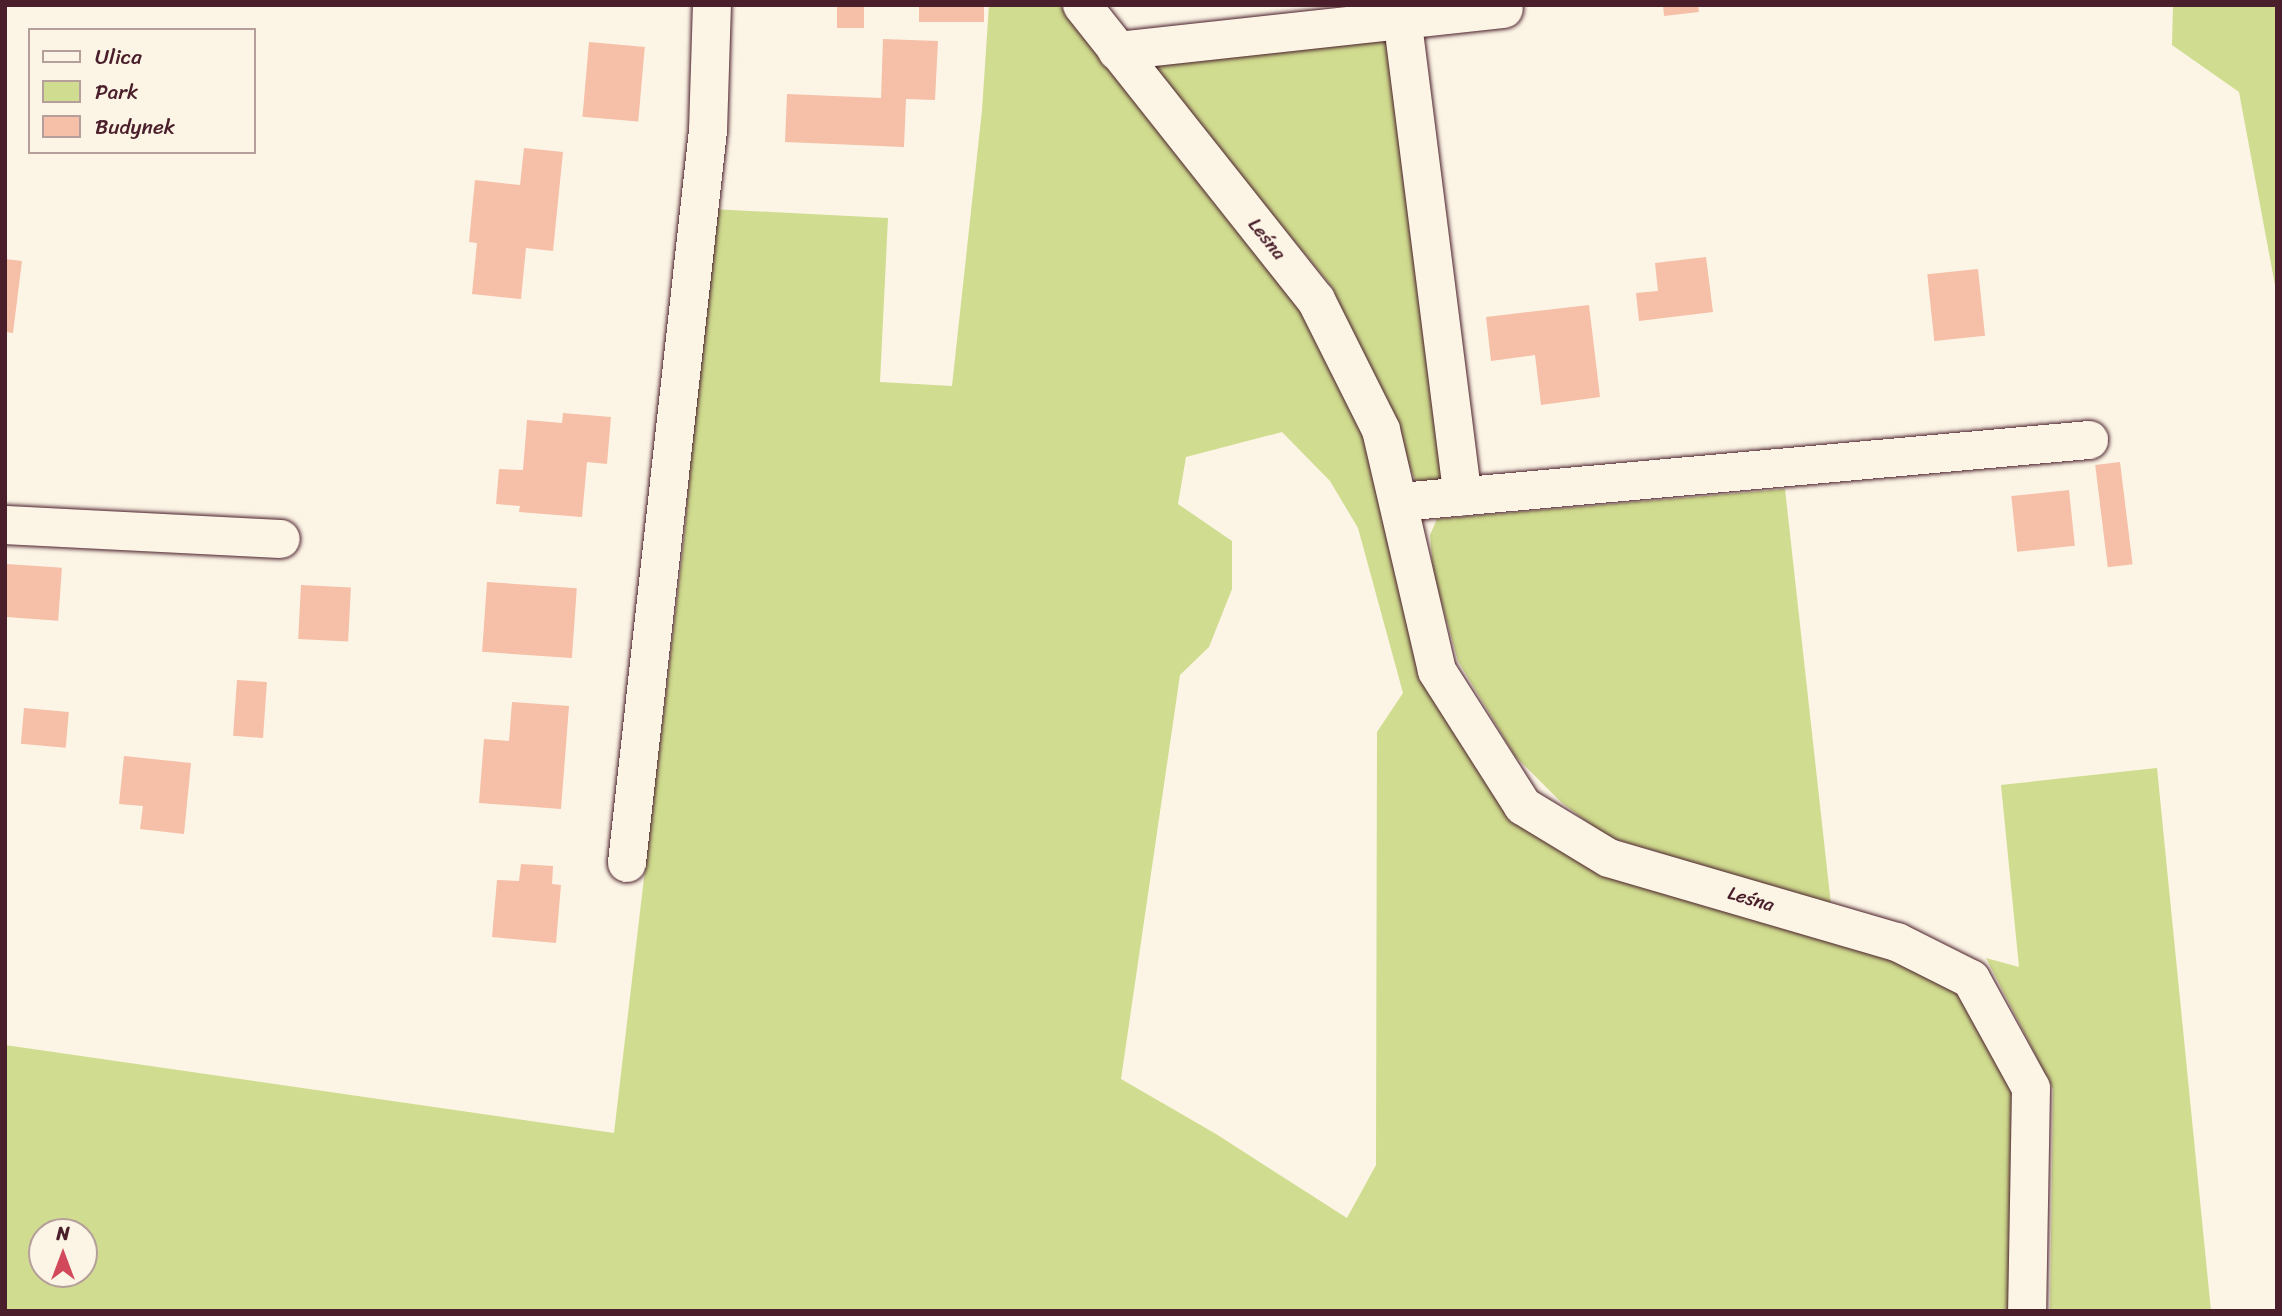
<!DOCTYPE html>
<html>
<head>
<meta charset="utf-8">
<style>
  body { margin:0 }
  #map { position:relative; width:2282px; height:1316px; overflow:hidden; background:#fcf5e5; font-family:Sriracha,sans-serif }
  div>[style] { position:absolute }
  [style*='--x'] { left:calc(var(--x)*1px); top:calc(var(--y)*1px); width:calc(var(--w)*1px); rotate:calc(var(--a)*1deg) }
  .green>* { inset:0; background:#d0dc8f }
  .building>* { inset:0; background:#f5bfa8; transform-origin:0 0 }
  .roads { filter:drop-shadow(0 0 2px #4a1f2b) drop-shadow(0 0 2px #4a1f2b) }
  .minor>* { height:38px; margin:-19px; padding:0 19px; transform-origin:19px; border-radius:19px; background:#fcf5e5 }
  span { translate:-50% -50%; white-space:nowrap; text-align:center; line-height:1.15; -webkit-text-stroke:7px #fcf5e5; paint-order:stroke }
  .street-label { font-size:19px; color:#4a1f2b }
  .frame { position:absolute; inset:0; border:7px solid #4a1f2b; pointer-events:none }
  .legend { position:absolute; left:28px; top:28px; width:228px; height:126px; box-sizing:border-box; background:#fcf5e5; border:2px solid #b59f9b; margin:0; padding:9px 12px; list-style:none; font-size:21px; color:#4a1f2b }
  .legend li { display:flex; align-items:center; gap:14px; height:35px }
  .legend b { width:35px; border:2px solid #b59f9b }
  .north { position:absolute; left:28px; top:1218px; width:70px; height:70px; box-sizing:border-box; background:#fcf5e5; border:2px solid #b59f9b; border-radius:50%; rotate:0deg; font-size:19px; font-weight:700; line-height:28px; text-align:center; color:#4a1f2b }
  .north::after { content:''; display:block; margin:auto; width:24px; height:32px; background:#d1495b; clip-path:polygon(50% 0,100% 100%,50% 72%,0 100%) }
</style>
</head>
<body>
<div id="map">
  <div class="green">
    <i style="clip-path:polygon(evenodd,989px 5px,1059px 5px,1305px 316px,1364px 424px,1388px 518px,1515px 821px,1892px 955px,1958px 989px,1994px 1051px,2017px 1107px,2008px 1311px,5px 1311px,5px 1045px,614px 1133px,684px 538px,712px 209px,888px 218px,880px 382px,952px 386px,982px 110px,989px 5px,1282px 432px,1330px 481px,1358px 528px,1403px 693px,1377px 732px,1376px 1165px,1347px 1218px,1216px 1134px,1121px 1079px,1180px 675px,1209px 647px,1232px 589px,1232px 541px,1178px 504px,1186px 457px,1282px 432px,989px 5px,42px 1232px,84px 1232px,84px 1274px,42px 1274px,42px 1232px)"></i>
    <i style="clip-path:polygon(2173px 5px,2277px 5px,2277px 296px,2239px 92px,2172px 45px)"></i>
    <i style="clip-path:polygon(1387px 35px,1442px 478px,1432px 491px,1416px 482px,1332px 287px,1146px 61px)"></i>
    <i style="clip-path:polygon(1785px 489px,1831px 905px,1608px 837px,1562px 803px,1515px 756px,1458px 661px,1433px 572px,1430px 535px,1437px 519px)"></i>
    <i style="clip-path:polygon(2157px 768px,2211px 1311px,2050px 1311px,2053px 1089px,1986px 958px,2019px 967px,2001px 785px)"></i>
  </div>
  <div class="building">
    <i style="left:837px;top:5px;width:27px;height:23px"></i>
    <i style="left:919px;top:5px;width:65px;height:17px"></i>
    <i style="clip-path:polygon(1663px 5px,1698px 5px,1699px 12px,1664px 16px)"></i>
    <i style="clip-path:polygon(883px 39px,938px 41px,935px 100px,906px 99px,904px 147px,785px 142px,787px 94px,881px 98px)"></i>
    <i style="left:589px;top:42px;width:56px;height:75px;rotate:5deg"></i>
    <i style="clip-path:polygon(524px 148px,563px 152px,553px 251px,526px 248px,521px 299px,472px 294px,477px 243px,469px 242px,475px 180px,520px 185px)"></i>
    <i style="clip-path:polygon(1706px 257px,1713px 312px,1639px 321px,1636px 293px,1658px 291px,1655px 263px)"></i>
    <i style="clip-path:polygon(5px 259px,22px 261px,13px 333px,5px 332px)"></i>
    <i style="left:1978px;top:269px;width:67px;height:51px;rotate:84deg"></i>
    <i style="clip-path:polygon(1589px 305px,1600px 397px,1541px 405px,1535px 355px,1491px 361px,1486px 317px)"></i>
    <i style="clip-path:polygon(563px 413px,611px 417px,607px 464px,587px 462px,582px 517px,519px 512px,520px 506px,496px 504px,499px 469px,523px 470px,527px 420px,562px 423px)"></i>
    <i style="left:2120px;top:462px;width:103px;height:25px;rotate:83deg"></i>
    <i style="left:2069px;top:490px;width:56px;height:58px;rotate:84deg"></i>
    <i style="left:7px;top:564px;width:55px;height:53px;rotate:4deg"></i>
    <i style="left:487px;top:582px;width:90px;height:70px;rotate:4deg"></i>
    <i style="left:301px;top:585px;width:50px;height:54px;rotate:3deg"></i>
    <i style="left:237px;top:680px;width:30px;height:56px;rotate:4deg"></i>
    <i style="clip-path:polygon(512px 702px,569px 706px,561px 809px,479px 803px,484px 739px,509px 741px)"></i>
    <i style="left:24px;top:708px;width:45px;height:36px;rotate:5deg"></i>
    <i style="clip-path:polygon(124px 756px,191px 763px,184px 834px,140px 829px,143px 806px,119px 804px)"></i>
    <i style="clip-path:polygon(521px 864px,553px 866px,552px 884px,561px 885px,556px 943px,492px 937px,497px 880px,519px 881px)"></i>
  </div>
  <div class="roads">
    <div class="minor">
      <i style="--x:1082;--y:5;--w:377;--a:51.6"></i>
      <i style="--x:1316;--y:300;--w:145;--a:63.4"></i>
      <i style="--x:1381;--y:430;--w:247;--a:76.9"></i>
      <i style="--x:1437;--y:671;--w:160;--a:57.5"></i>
      <i style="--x:1523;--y:806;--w:100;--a:31.2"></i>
      <i style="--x:1609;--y:858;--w:300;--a:16.3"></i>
      <i style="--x:1897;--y:942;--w:83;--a:26.6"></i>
      <i style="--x:1971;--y:979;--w:124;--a:61.2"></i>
      <i style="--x:2031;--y:1088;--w:223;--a:91"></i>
      <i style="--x:1405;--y:40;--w:460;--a:82.8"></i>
      <i style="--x:1117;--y:51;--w:389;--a:-6.2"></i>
      <i style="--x:1400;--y:502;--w:692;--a:-5.14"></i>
      <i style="--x:5;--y:525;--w:276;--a:2.9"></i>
      <i style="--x:627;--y:863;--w:736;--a:-83.69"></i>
      <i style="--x:708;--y:131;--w:126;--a:-88.2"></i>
    </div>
  </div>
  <div class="street-label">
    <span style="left:1267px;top:239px;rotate:51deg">Leśna</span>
    <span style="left:1751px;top:899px;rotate:16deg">Leśna</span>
  </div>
  <div class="frame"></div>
  <ul class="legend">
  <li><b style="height:9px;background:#fcf5e5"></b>Ulica</li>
  <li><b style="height:19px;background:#d0dc8f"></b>Park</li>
  <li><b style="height:19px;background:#f5bfa8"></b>Budynek</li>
  </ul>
  <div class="north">N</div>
</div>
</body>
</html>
